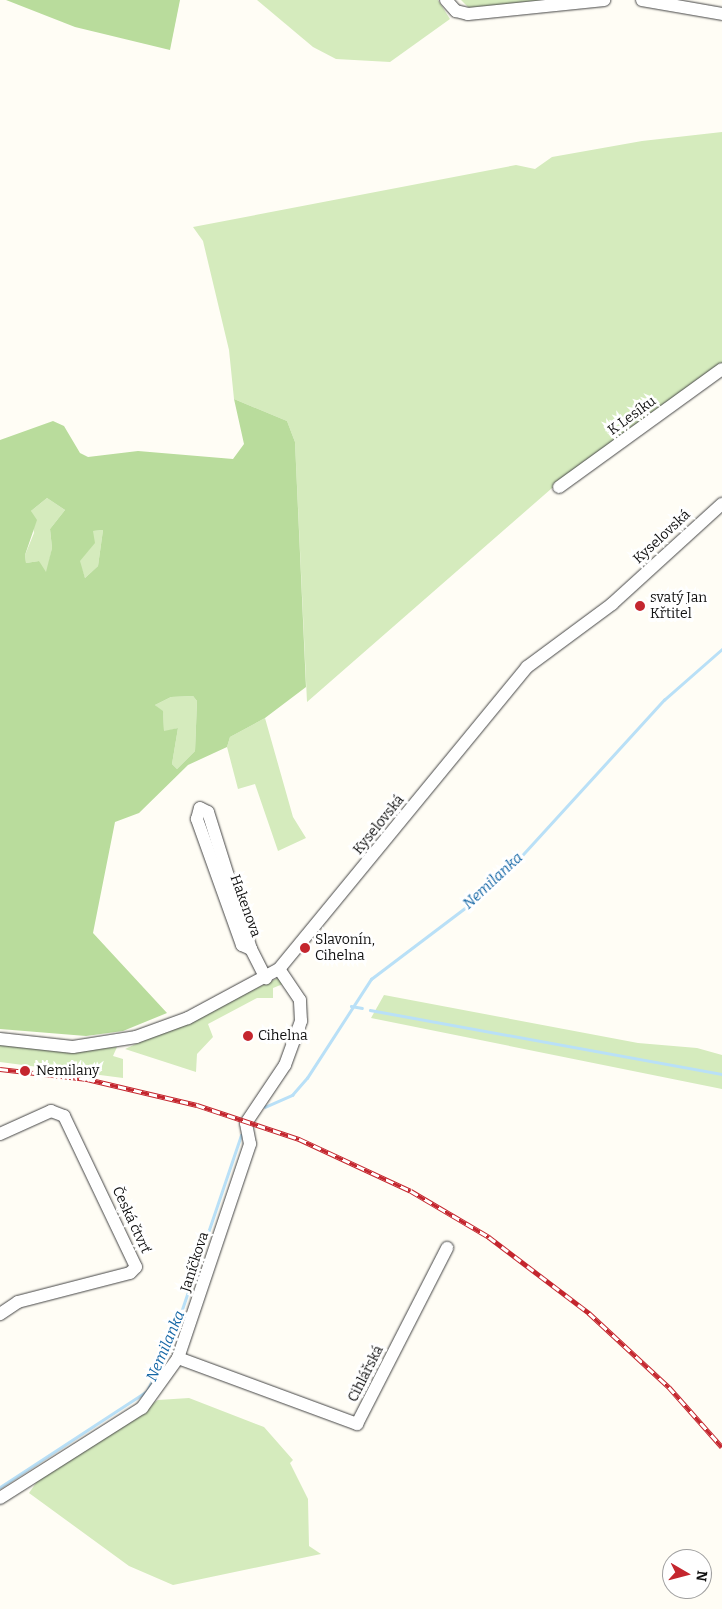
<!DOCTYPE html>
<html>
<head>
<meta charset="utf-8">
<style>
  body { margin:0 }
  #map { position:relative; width:722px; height:1609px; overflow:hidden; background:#fffdf5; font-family:Bitter,serif }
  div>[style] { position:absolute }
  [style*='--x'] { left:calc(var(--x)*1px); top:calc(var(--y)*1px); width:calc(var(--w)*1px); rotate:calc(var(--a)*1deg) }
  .green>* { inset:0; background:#d5ebbd }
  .forest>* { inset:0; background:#b9dc9c }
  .stream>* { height:2.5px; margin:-1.25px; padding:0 1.25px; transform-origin:1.25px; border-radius:1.25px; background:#b9e0f7 }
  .roads { filter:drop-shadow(0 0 1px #444) drop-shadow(0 0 1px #444) }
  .minor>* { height:12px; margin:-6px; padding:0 6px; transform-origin:6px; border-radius:6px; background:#fff }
  .rail>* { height:4.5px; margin-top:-2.25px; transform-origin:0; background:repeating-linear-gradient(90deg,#fff 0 8px,#c4262e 0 16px); box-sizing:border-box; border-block:1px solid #c4262e }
  .dots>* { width:14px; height:14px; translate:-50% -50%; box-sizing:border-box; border:2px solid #fff; border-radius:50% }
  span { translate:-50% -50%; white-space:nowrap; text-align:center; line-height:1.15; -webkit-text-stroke:5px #fff; paint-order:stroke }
  .street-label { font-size:14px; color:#111 }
  .poi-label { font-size:14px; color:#111 }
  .left { translate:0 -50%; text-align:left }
  .water-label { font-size:15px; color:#1768a6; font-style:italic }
  .north { position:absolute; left:662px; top:1549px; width:50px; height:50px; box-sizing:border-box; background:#fff; border:1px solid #a0a0a0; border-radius:50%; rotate:98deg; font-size:14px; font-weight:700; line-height:20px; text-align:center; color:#111 }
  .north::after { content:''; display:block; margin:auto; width:18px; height:22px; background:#c4262e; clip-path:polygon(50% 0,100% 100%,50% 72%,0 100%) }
</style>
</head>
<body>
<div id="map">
  <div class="green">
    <i style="clip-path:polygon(257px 0,438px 0,450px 19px,390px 62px,336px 59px,313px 47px)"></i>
    <i style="clip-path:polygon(461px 0,548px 0,469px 8px)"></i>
    <i style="clip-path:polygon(722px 132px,722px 364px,567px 475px,307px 702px,295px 442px,287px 421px,234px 399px,229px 350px,203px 241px,193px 227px,516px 165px,535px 169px,552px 157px,642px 141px)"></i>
    <i style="clip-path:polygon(47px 498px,65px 510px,50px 529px,52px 548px,47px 572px,42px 572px,39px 561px,26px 563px,25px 555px,34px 533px,31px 511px)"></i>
    <i style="clip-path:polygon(103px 530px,98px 566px,85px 578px,79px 561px,92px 546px,93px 531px)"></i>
    <i style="clip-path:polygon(193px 696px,197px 701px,195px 751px,177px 769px,172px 764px,178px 728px,164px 732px,163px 712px,155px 705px,171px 697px)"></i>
    <i style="clip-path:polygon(265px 718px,293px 817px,306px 838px,278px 851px,255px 784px,238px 789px,227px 747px,230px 737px)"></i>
    <i style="clip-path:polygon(278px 978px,283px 984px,273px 988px,273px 998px,257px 998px,208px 1024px,213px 1037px,197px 1054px,196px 1072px,125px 1049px)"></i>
    <i style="clip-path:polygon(384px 995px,638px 1043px,697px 1048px,722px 1055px,722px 1089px,371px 1018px)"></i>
    <i style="clip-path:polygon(0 1045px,61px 1051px,117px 1047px,113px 1056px,123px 1059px,123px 1078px,0 1062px)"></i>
    <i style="clip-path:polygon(189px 1398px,264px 1427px,293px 1460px,290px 1463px,308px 1499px,309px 1546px,321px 1554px,173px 1585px,129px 1566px,29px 1493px,40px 1477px,158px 1400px)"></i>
  </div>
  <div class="forest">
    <i style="clip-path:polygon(6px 0,180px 0,170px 50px,75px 27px)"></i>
    <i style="clip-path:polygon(evenodd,234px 399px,287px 421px,295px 442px,306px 687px,265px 718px,230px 737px,227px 747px,188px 765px,139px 813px,115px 822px,93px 933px,167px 1013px,123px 1031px,86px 1036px,0 1029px,0 440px,53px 421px,64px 426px,80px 453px,88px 457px,138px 451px,233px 459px,244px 444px,234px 399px,47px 498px,65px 510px,50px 529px,52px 548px,46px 572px,39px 561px,26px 563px,25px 555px,37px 520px,31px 511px,47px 498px,234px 399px,103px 530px,98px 566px,85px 578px,80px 561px,95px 543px,93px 531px,103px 530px,234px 399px,193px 696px,197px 701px,195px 751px,177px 769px,172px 764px,178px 728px,164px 731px,163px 711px,155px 705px,171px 697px,193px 696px)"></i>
  </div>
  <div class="stream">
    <i style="--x:351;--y:1006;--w:11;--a:10"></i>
    <i style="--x:370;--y:1010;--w:358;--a:10.3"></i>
    <i style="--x:265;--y:1107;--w:30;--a:-24"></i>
    <i style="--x:292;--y:1095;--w:23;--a:-49"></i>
    <i style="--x:307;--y:1078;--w:118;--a:-57.1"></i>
    <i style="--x:371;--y:979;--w:123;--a:-37.1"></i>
    <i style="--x:469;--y:905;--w:62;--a:-42.4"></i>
    <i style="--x:515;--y:863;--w:221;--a:-47.6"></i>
    <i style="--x:664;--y:700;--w:77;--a:-41.3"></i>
    <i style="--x:0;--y:1487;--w:176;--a:-33.1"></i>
    <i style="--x:147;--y:1391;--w:58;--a:-64.3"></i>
    <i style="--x:172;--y:1339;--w:215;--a:-71.3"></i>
  </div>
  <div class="roads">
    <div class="minor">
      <i style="--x:446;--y:0;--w:15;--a:48"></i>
      <i style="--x:456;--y:11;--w:12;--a:14"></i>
      <i style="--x:468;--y:14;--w:137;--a:-5.9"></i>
      <i style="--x:642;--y:0;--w:81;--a:9.9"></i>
      <i style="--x:559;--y:487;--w:201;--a:-35.9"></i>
      <i style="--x:251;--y:949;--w:10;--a:-156"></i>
      <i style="--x:242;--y:945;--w:134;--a:-109.7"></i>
      <i style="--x:197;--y:819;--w:11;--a:-75"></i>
      <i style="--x:200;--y:808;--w:9;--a:27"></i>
      <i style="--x:208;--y:812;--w:144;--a:72.6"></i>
      <i style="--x:251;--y:949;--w:33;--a:63"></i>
      <i style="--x:0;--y:1039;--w:73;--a:6.3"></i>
      <i style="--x:73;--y:1047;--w:64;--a:-9"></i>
      <i style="--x:136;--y:1037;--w:55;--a:-20.1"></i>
      <i style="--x:188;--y:1018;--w:103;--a:-28.3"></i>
      <i style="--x:279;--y:969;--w:391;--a:-50.6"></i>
      <i style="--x:527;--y:667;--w:106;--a:-36.5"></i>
      <i style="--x:612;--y:604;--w:149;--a:-42.3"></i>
      <i style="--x:0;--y:1134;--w:56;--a:-24.3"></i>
      <i style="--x:51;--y:1111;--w:14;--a:21"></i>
      <i style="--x:64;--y:1116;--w:167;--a:64.5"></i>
      <i style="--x:136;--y:1267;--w:8;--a:135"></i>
      <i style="--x:130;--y:1273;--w:116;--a:165.5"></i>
      <i style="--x:18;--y:1302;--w:22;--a:146"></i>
      <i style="--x:178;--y:1358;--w:191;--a:20.2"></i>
      <i style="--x:357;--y:1424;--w:198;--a:-62.9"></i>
      <i style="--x:0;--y:1498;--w:168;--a:-32.4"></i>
      <i style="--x:142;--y:1408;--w:62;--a:-54.2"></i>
      <i style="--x:178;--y:1358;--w:226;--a:-71.4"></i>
      <i style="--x:250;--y:1144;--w:21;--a:-101"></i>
      <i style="--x:246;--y:1123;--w:70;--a:-56.1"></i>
      <i style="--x:285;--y:1065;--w:47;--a:-70"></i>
      <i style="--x:301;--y:1021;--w:21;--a:-93"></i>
      <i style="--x:300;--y:1000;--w:37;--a:-124"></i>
    </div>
  </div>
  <div class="rail">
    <i style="--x:0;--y:1069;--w:88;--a:6.6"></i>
    <i style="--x:87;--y:1079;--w:113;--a:13.3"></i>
    <i style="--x:197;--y:1105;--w:108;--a:18.4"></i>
    <i style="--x:299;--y:1139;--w:123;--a:24.9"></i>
    <i style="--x:411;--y:1191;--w:91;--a:30.5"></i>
    <i style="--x:489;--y:1237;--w:126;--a:37.2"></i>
    <i style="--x:589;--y:1313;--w:109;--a:42.8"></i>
    <i style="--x:669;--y:1387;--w:80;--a:48.5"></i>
  </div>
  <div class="dots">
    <i style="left:640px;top:606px;background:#c4262e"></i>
    <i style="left:305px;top:948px;background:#c4262e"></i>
    <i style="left:248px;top:1036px;background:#c4262e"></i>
    <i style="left:25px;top:1071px;background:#c4262e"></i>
  </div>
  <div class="street-label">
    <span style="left:632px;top:416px;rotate:-36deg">K Lesíku</span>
    <span style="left:662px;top:537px;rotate:-43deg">Kyselovská</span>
    <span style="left:379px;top:825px;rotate:-51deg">Kyselovská</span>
    <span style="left:245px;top:906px;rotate:70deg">Hakenova</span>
    <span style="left:131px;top:1220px;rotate:65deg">Česká čtvrť</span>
    <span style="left:195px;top:1262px;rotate:-72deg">Janíčkova</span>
    <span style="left:366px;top:1374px;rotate:-63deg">Cihlářská</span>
  </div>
  <div class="poi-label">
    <span class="left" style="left:650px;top:606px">svatý Jan<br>Křtitel</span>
    <span class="left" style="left:315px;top:948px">Slavonín,<br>Cihelna</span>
    <span class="left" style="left:258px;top:1036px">Cihelna</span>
    <span class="left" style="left:36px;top:1071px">Nemilany</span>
  </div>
  <div class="water-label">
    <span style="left:493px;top:881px;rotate:-43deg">Nemilanka</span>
    <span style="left:166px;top:1346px;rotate:-67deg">Nemilanka</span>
  </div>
  <div class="north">N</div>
</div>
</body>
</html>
